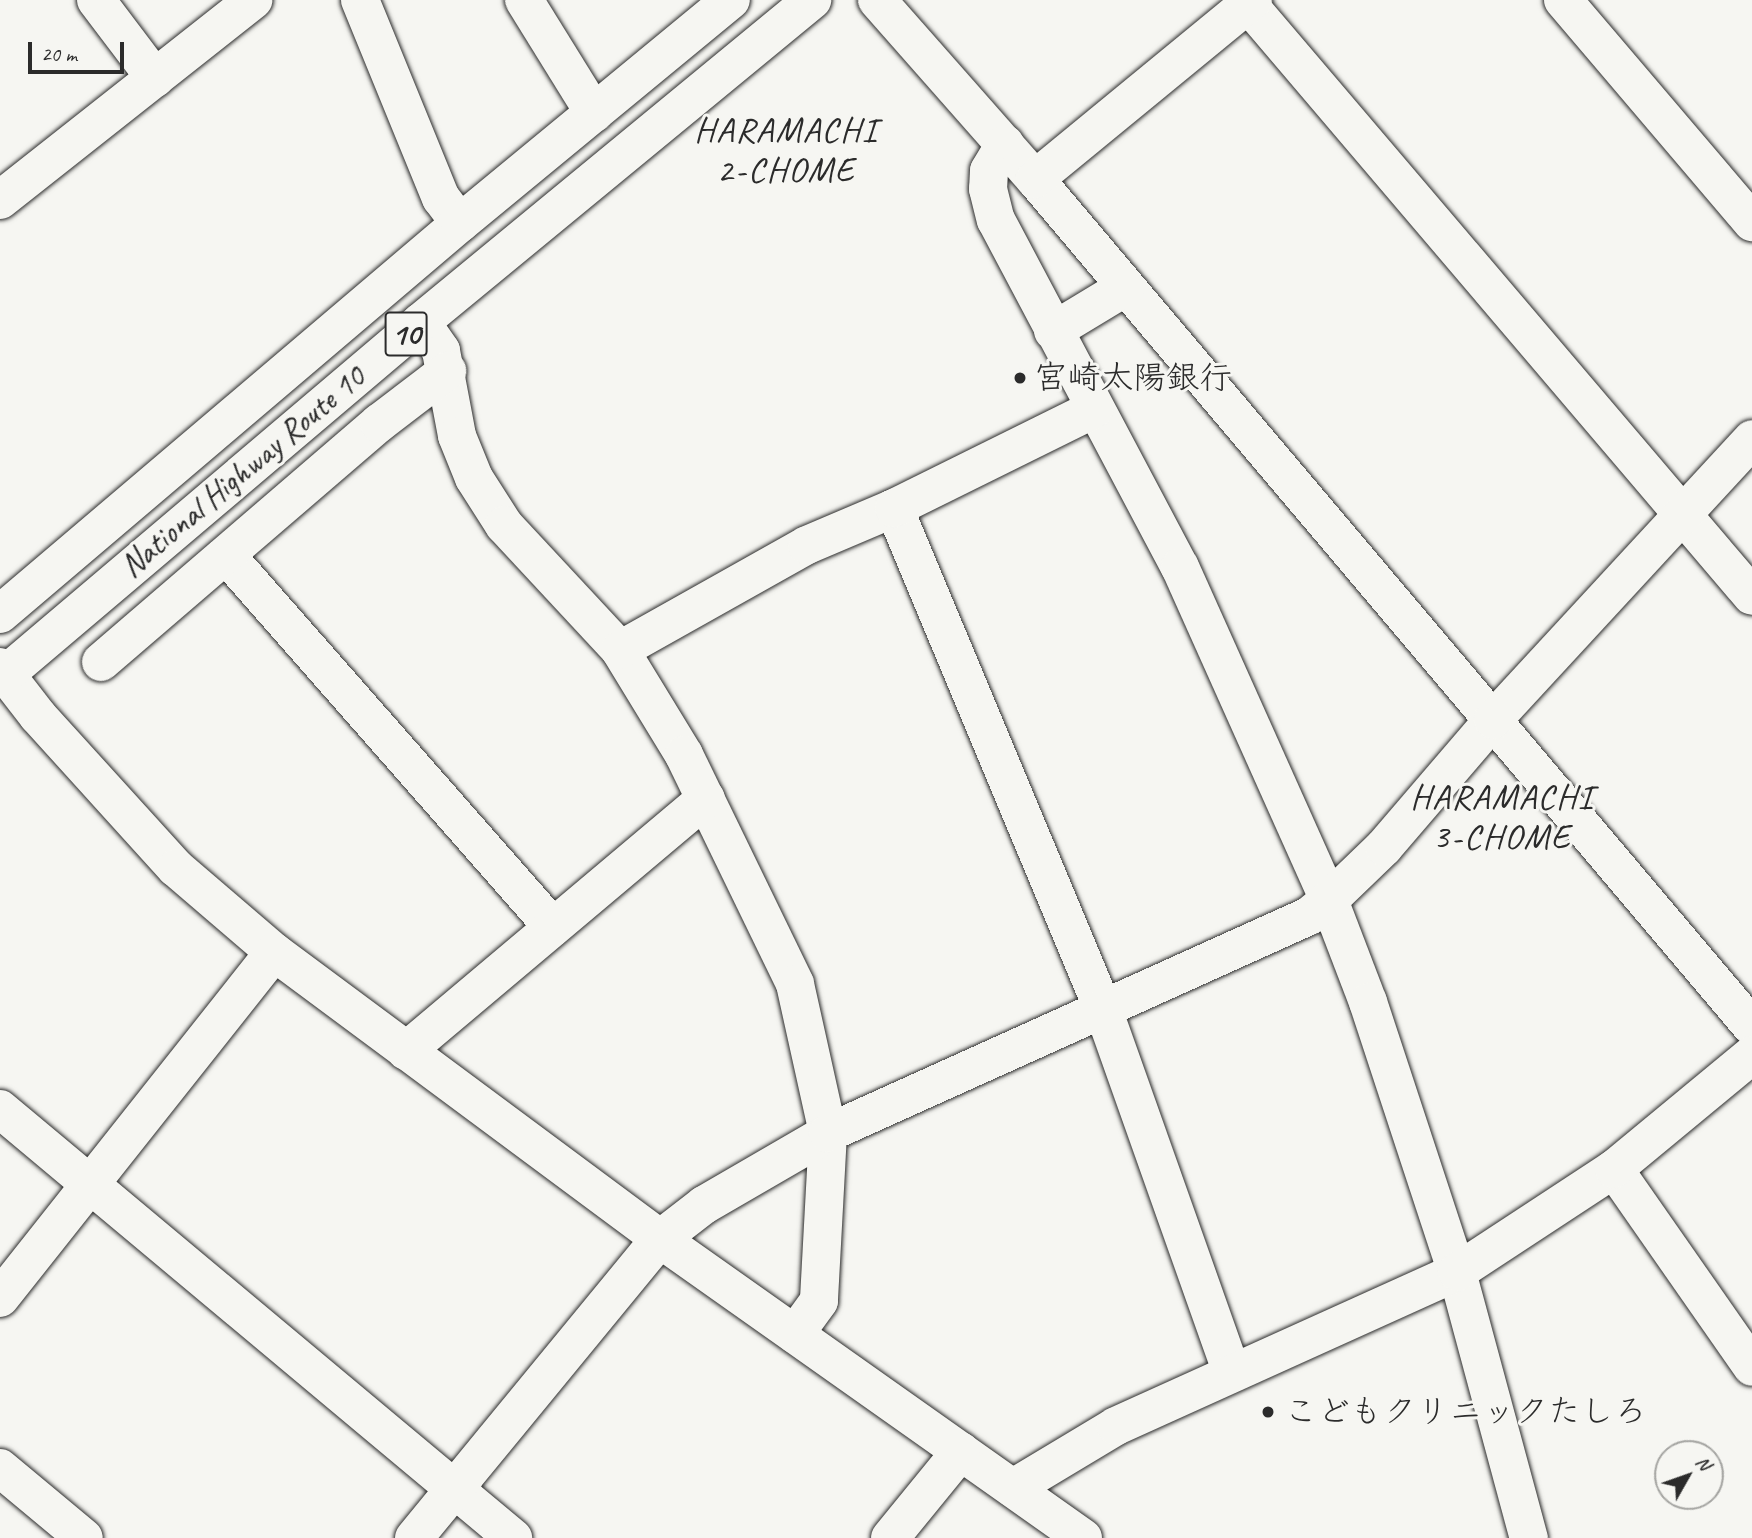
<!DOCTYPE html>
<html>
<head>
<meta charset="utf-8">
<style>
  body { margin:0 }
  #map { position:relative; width:1752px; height:1538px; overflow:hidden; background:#f6f6f2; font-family:Caveat,"Klee One",sans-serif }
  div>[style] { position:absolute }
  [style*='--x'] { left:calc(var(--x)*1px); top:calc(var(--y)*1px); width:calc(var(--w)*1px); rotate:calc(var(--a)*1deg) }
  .roads { filter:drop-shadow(0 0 2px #2b2b2b) drop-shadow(0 0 2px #2b2b2b) }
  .minor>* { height:38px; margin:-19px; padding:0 19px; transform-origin:19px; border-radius:19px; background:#f6f6f2 }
  .highway>* { height:38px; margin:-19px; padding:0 19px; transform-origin:19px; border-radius:19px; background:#f6f6f2 }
  .dots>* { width:19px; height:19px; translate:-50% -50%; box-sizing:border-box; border:4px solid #f6f6f2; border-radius:50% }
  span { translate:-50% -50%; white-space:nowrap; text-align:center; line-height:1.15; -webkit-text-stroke:6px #f6f6f2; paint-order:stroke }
  .shield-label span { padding:2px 5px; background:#f6f6f2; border:2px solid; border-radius:5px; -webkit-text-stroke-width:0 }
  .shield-label { font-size:32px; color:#2b2b2b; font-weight:700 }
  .poi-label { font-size:33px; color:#2b2b2b }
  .left { translate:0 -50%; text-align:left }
  .street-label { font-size:33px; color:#2b2b2b }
  .neighbourhood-label { font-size:35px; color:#2b2b2b; letter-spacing:2px }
  .north { position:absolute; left:1654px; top:1440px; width:70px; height:70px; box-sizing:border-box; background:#f6f6f2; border:2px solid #a5a5a2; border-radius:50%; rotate:50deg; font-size:19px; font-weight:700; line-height:28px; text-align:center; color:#2b2b2b }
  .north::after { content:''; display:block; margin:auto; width:24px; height:32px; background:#2b2b2b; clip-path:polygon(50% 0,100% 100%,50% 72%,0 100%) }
  .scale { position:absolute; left:28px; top:42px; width:96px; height:32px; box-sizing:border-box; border:4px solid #2b2b2b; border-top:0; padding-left:9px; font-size:21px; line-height:24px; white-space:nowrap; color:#2b2b2b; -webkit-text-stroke:5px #f6f6f2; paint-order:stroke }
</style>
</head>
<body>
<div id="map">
  <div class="roads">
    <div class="minor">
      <i style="--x:96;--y:0;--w:98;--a:52.9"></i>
      <i style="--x:360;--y:0;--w:214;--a:67.8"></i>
      <i style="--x:441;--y:198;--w:31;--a:53"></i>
      <i style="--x:524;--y:0;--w:133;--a:58.2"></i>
      <i style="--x:877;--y:0;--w:239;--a:48.6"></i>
      <i style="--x:1035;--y:179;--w:1110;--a:49.78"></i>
      <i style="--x:1563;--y:0;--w:292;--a:49.6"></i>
      <i style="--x:1248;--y:4;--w:777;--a:49.59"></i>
      <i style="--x:1005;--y:144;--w:31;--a:121"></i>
      <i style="--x:989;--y:171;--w:18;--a:93"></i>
      <i style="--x:988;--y:189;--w:32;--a:76"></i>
      <i style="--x:996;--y:220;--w:393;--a:62.1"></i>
      <i style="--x:1180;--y:567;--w:365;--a:65.9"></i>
      <i style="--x:1329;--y:900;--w:109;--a:69.1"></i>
      <i style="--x:1368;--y:1002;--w:284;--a:71.8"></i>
      <i style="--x:1457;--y:1272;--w:276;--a:74.9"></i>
      <i style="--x:1035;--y:179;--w:282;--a:-39.4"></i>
      <i style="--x:0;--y:200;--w:323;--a:-38.3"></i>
      <i style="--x:421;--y:322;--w:35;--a:55"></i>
      <i style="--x:441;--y:351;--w:86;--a:79.3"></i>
      <i style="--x:457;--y:436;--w:45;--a:68"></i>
      <i style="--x:474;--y:478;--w:56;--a:57.4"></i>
      <i style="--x:504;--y:525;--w:171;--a:47.1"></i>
      <i style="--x:620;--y:650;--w:123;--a:58.6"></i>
      <i style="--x:684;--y:755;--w:254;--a:64.1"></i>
      <i style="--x:795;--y:984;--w:153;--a:77.5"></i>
      <i style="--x:828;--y:1133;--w:168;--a:93.1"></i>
      <i style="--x:819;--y:1301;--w:41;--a:126"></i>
      <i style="--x:1053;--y:331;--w:85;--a:-31.1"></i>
      <i style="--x:894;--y:508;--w:543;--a:67.36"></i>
      <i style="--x:1103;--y:1009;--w:386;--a:70.5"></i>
      <i style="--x:226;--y:555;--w:495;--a:48.7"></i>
      <i style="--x:620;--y:650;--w:214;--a:-29.3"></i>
      <i style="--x:807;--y:545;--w:95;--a:-23"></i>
      <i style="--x:894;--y:508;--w:223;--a:-26.3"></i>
      <i style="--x:101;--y:662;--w:367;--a:-40.7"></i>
      <i style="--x:379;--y:423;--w:86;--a:-37.4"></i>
      <i style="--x:0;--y:667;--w:62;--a:52.2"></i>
      <i style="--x:38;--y:716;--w:205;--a:47.8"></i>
      <i style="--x:176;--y:868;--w:129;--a:40.6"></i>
      <i style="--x:274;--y:952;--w:481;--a:36.6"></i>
      <i style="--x:660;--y:1239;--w:518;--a:35.25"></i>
      <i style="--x:406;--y:1051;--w:392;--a:-40.1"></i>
      <i style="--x:0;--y:1109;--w:669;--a:39.9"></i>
      <i style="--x:1614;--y:1169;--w:241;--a:55.1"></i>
      <i style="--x:0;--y:1298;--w:441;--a:-51.6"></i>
      <i style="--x:0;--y:1468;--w:109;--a:39.8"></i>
      <i style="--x:1013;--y:1488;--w:120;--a:-31"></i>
      <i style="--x:1116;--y:1426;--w:374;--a:-24.3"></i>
      <i style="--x:1457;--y:1272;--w:188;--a:-33.3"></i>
      <i style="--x:1614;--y:1169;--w:179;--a:-39.6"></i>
      <i style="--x:414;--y:1538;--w:387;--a:-50.6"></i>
      <i style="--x:660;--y:1239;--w:56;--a:-37.7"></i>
      <i style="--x:704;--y:1205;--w:143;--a:-30.1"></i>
      <i style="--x:828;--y:1133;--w:528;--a:-24.28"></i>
      <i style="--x:1309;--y:916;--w:26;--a:-39"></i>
      <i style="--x:1329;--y:900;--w:76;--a:-43.9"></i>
      <i style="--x:1384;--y:847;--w:167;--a:-49.4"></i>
      <i style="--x:1493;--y:720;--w:382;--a:-47.3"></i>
      <i style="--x:890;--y:1538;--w:112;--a:-50.8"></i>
    </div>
    <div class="highway">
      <i style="--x:0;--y:614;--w:604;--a:-40.36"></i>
      <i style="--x:460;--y:223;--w:351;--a:-39.5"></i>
      <i style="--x:0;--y:679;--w:552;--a:-40.3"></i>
      <i style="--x:421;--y:322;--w:507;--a:-39.47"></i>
    </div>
  </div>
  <div class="dots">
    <i style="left:1020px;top:378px;background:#2b2b2b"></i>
    <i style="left:1268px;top:1412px;background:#2b2b2b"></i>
  </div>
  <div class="shield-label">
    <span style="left:406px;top:334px">10</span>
  </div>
  <div class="poi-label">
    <span class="left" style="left:1034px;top:378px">宮崎太陽銀行</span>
    <span class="left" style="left:1284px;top:1412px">こどもクリニックたしろ</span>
  </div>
  <div class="street-label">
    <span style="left:243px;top:472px;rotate:-40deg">National Highway Route 10</span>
  </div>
  <div class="neighbourhood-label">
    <span style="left:786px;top:150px">HARAMACHI<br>2-CHOME</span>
    <span style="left:1502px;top:817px">HARAMACHI<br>3-CHOME</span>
  </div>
  <div class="north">N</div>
  <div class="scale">20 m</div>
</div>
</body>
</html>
